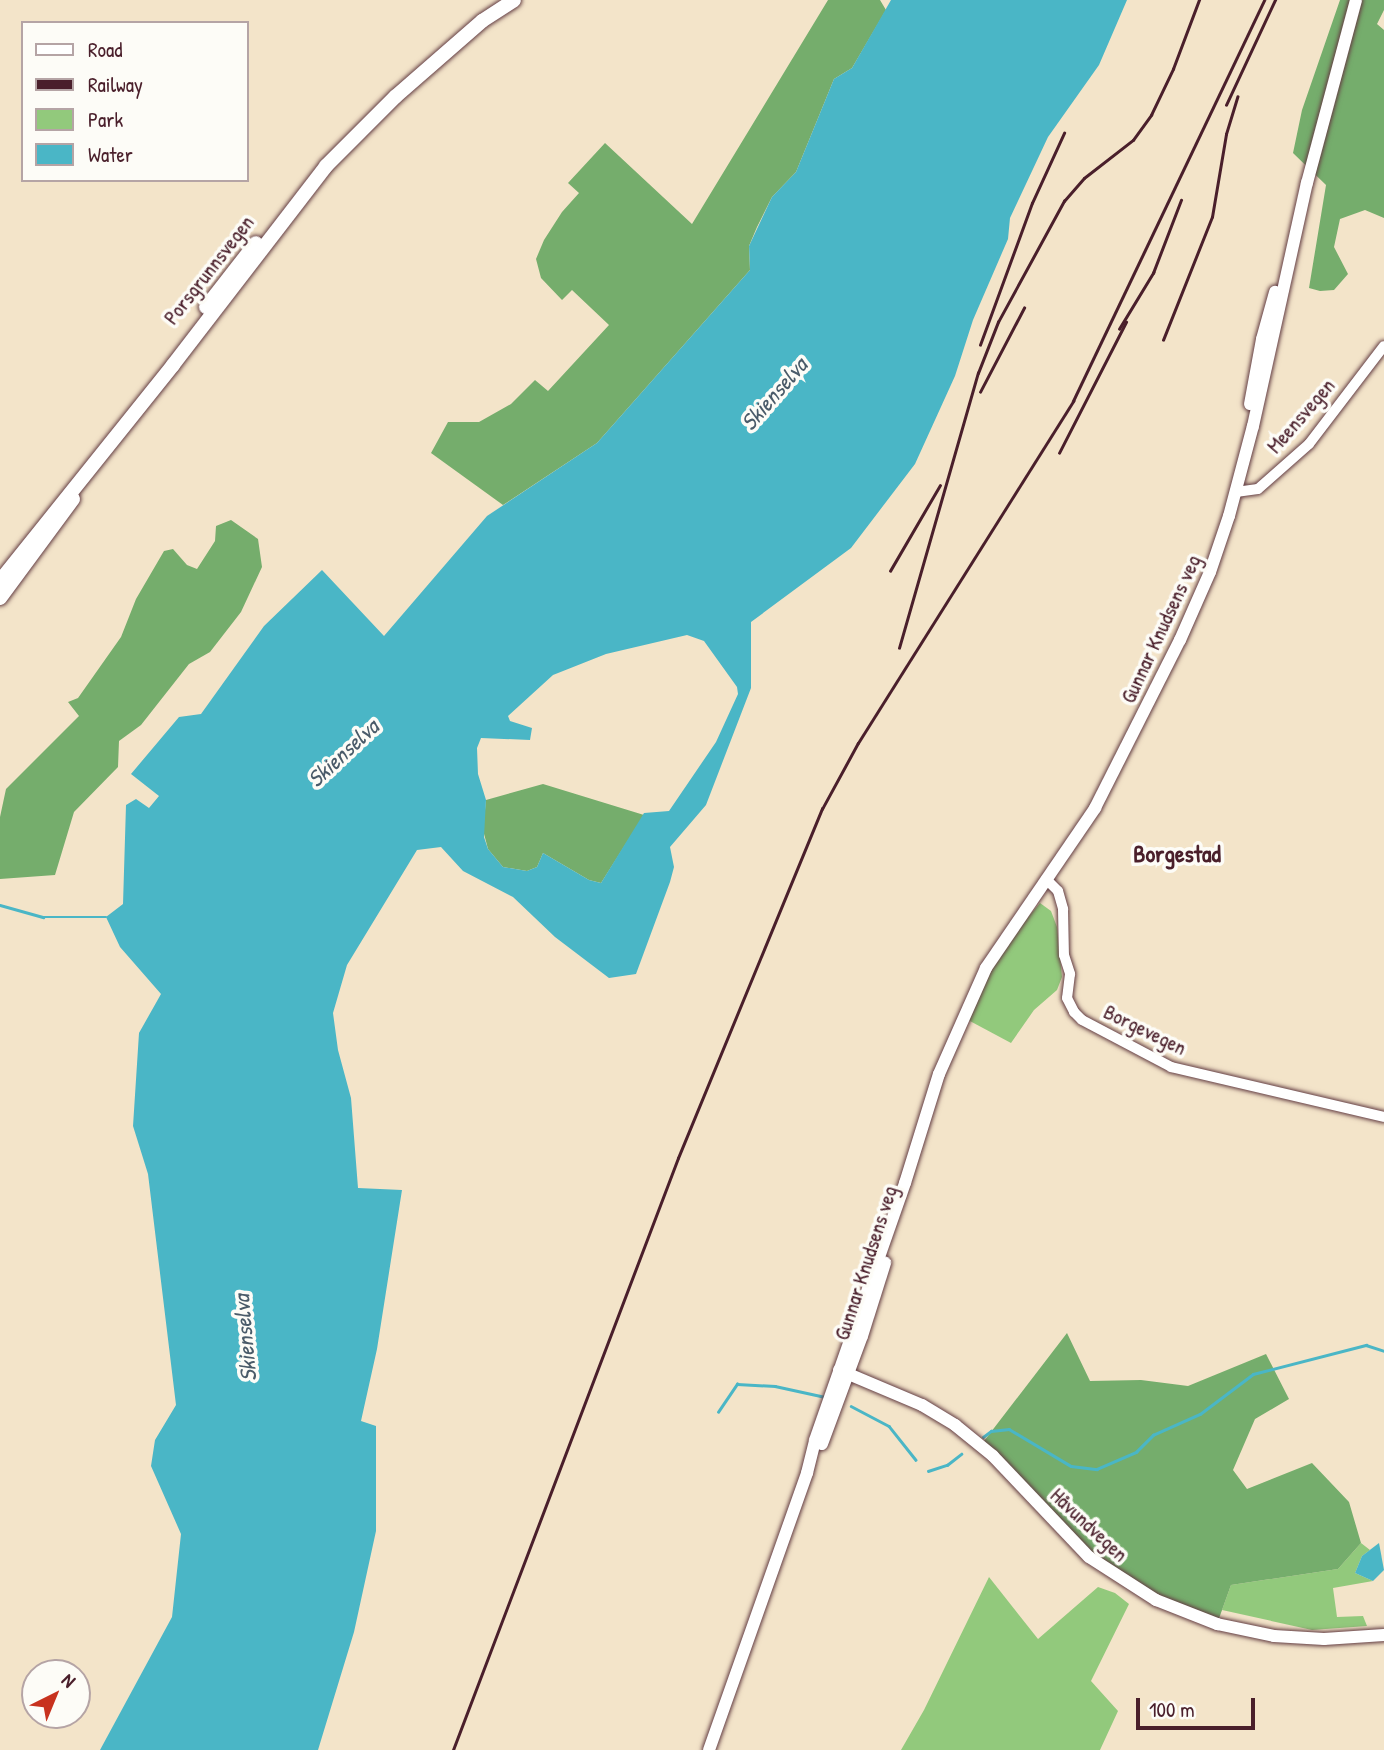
<!DOCTYPE html>
<html>
<head>
<meta charset="utf-8">
<style>
  body { margin:0 }
  #map { position:relative; width:1384px; height:1750px; overflow:hidden; background:#f3e4c9; font-family:"Patrick Hand",sans-serif }
  div>[style] { position:absolute }
  [style*='--x'] { left:calc(var(--x)*1px); top:calc(var(--y)*1px); width:calc(var(--w)*1px); rotate:calc(var(--a)*1deg) }
  .green>* { inset:0; background:#92c97c }
  .forest>* { inset:0; background:#75ad6c }
  .water>* { inset:0; background:#4ab6c6 }
  .stream>* { height:2.5px; margin:-1.25px; padding:0 1.25px; transform-origin:1.25px; border-radius:1.25px; background:#4ab6c6 }
  .roads { filter:drop-shadow(0 0 2px #633d43) drop-shadow(0 0 2px #633d43) }
  .minor>* { height:10px; margin:-5px; padding:0 5px; transform-origin:5px; border-radius:5px; background:#fff }
  .major>* { height:12px; margin:-6px; padding:0 6px; transform-origin:6px; border-radius:6px; background:#fff }
  .highway>* { height:14px; margin:-7px; padding:0 7px; transform-origin:7px; border-radius:7px; background:#fff }
  .rail>* { height:2.5px; margin:-1.25px; padding:0 1.25px; transform-origin:1.25px; border-radius:1.25px; background:#4a1f2b }
  span { translate:-50% -50%; white-space:nowrap; text-align:center; line-height:1.15; -webkit-text-stroke:7px #fdfcf7; paint-order:stroke }
  .street-label { font-size:21px; color:#4a1f2b }
  .water-label { font-size:23px; color:#4a5b69; font-style:italic }
  .quarter-label { font-size:24px; color:#4a1f2b; font-weight:700 }
  .legend { position:absolute; left:21px; top:21px; width:228px; height:161px; box-sizing:border-box; background:#fdfcf7; border:2px solid #b5a4a5; margin:0; padding:9px 12px; list-style:none; font-size:21px; color:#4a1f2b }
  .legend li { display:flex; align-items:center; gap:14px; height:35px }
  .legend b { width:35px; border:2px solid #b5a4a5 }
  .north { position:absolute; left:21px; top:1659px; width:70px; height:70px; box-sizing:border-box; background:#fdfcf7; border:2px solid #b5a4a5; border-radius:50%; rotate:43deg; font-size:19px; font-weight:700; line-height:28px; text-align:center; color:#4a1f2b }
  .north::after { content:''; display:block; margin:auto; width:24px; height:32px; background:#c8321e; clip-path:polygon(50% 0,100% 100%,50% 72%,0 100%) }
  .scale { position:absolute; left:1136px; top:1698px; width:119px; height:32px; box-sizing:border-box; border:4px solid #4a1f2b; border-top:0; padding-left:9px; font-size:21px; line-height:24px; white-space:nowrap; color:#4a1f2b; -webkit-text-stroke:5px #fdfcf7; paint-order:stroke }
</style>
</head>
<body>
<div id="map">
  <div class="green">
    <i style="clip-path:polygon(1040px 903px,1051px 911px,1057px 927px,1062px 977px,1057px 990px,1034px 1010px,1011px 1043px,968px 1020px,982px 987px,1008px 941px)"></i>
    <i style="clip-path:polygon(1361px 1543px,1370px 1550px,1362px 1556px,1355px 1573px,1373px 1581px,1333px 1588px,1337px 1617px,1363px 1616px,1367px 1626px,1312px 1630px,1222px 1610px,1231px 1585px,1338px 1569px)"></i>
    <i style="clip-path:polygon(989px 1577px,1038px 1639px,1098px 1587px,1115px 1593px,1129px 1604px,1091px 1681px,1118px 1711px,1100px 1750px,901px 1750px,924px 1710px)"></i>
  </div>
  <div class="forest">
    <i style="clip-path:polygon(828px 0,880px 0,886px 10px,852px 68px,834px 79px,796px 172px,772px 197px,757px 227px,749px 246px,750px 270px,597px 443px,503px 505px,431px 453px,448px 422px,479px 422px,511px 404px,535px 380px,548px 391px,609px 325px,572px 290px,562px 300px,541px 278px,536px 259px,544px 240px,562px 212px,579px 193px,568px 183px,605px 143px,692px 224px)"></i>
    <i style="clip-path:polygon(1340px 0,1384px 0,1384px 10px,1377px 24px,1384px 30px,1384px 218px,1365px 210px,1340px 219px,1334px 247px,1348px 274px,1334px 290px,1320px 291px,1309px 288px,1326px 185px,1293px 153px,1302px 110px)"></i>
    <i style="clip-path:polygon(231px 520px,258px 539px,262px 567px,241px 612px,210px 652px,189px 664px,141px 725px,119px 741px,118px 767px,74px 812px,55px 875px,0 879px,0 817px,6px 789px,79px 716px,68px 702px,78px 698px,121px 637px,136px 599px,164px 551px,173px 549px,187px 565px,197px 569px,215px 541px,216px 526px)"></i>
    <i style="clip-path:polygon(543px 784px,644px 815px,601px 883px,589px 880px,543px 853px,537px 867px,527px 871px,503px 867px,488px 849px,483px 830px,486px 800px)"></i>
    <i style="clip-path:polygon(1067px 1333px,1090px 1381px,1141px 1380px,1188px 1386px,1266px 1354px,1289px 1399px,1255px 1419px,1233px 1470px,1247px 1489px,1312px 1463px,1349px 1502px,1361px 1543px,1338px 1569px,1231px 1585px,1217px 1624px,1118px 1578px,981px 1445px)"></i>
  </div>
  <div class="water">
    <i style="clip-path:polygon(evenodd,891px 0,1127px 0,1099px 65px,1048px 137px,1010px 218px,1008px 239px,973px 320px,955px 376px,915px 464px,851px 548px,751px 622px,751px 688px,706px 805px,670px 847px,674px 867px,670px 882px,636px 974px,609px 978px,555px 937px,513px 897px,463px 871px,441px 847px,417px 850px,347px 965px,333px 1013px,338px 1050px,351px 1098px,358px 1188px,402px 1190px,377px 1349px,361px 1421px,376px 1426px,376px 1531px,354px 1632px,318px 1750px,100px 1750px,172px 1617px,181px 1534px,151px 1466px,155px 1440px,176px 1405px,148px 1174px,133px 1126px,139px 1033px,161px 994px,120px 947px,106px 917px,123px 904px,126px 805px,136px 799px,149px 808px,159px 796px,131px 774px,179px 717px,201px 714px,264px 626px,322px 570px,384px 636px,487px 516px,597px 443px,750px 270px,749px 246px,772px 197px,796px 172px,834px 79px,852px 68px,891px 0,687px 635px,704px 641px,737px 687px,738px 694px,716px 742px,669px 811px,644px 813px,601px 883px,589px 880px,543px 853px,537px 867px,527px 871px,503px 867px,488px 849px,484px 837px,486px 800px,478px 774px,477px 748px,481px 738px,530px 740px,532px 728px,510px 721px,508px 716px,553px 675px,606px 654px,687px 635px)"></i>
    <i style="clip-path:polygon(1379px 1543px,1384px 1570px,1373px 1581px,1355px 1573px,1362px 1556px)"></i>
  </div>
  <div class="stream">
    <i style="--x:0;--y:905;--w:45;--a:15.6"></i>
    <i style="--x:43;--y:917;--w:63;--a:0"></i>
    <i style="--x:851;--y:1406;--w:43;--a:27.8"></i>
    <i style="--x:889;--y:1426;--w:43;--a:51.5"></i>
    <i style="--x:718;--y:1412;--w:34;--a:-56"></i>
    <i style="--x:737;--y:1384;--w:38;--a:3"></i>
    <i style="--x:775;--y:1386;--w:51;--a:12.4"></i>
    <i style="--x:983;--y:1437;--w:10;--a:-37"></i>
    <i style="--x:991;--y:1431;--w:18;--a:-6"></i>
    <i style="--x:1009;--y:1429;--w:72;--a:30.8"></i>
    <i style="--x:1071;--y:1466;--w:26;--a:7"></i>
    <i style="--x:1097;--y:1469;--w:43;--a:-23.6"></i>
    <i style="--x:1136;--y:1452;--w:24;--a:-45"></i>
    <i style="--x:1153;--y:1435;--w:51;--a:-24.1"></i>
    <i style="--x:1200;--y:1414;--w:66;--a:-37"></i>
    <i style="--x:1253;--y:1374;--w:117;--a:-14.4"></i>
    <i style="--x:1366;--y:1345;--w:19;--a:18"></i>
    <i style="--x:928;--y:1471;--w:20;--a:-18"></i>
    <i style="--x:947;--y:1465;--w:18;--a:-38"></i>
  </div>
  <div class="roads">
    <div class="minor">
      <i style="--x:1236;--y:492;--w:22;--a:-8"></i>
      <i style="--x:1258;--y:489;--w:68;--a:-41.4"></i>
      <i style="--x:1309;--y:444;--w:123;--a:-52.6"></i>
      <i style="--x:1046;--y:879;--w:17;--a:45"></i>
      <i style="--x:1058;--y:891;--w:19;--a:74"></i>
      <i style="--x:1063;--y:909;--w:46;--a:88.8"></i>
      <i style="--x:1064;--y:955;--w:20;--a:72"></i>
      <i style="--x:1070;--y:974;--w:24;--a:97"></i>
      <i style="--x:1067;--y:998;--w:16;--a:63"></i>
      <i style="--x:1074;--y:1012;--w:11;--a:45"></i>
      <i style="--x:1082;--y:1020;--w:101;--a:27.8"></i>
      <i style="--x:1171;--y:1067;--w:219;--a:13.2"></i>
    </div>
    <div class="major">
      <i style="--x:1250;--y:404;--w:66;--a:-79.5"></i>
      <i style="--x:1262;--y:339;--w:49;--a:-74.5"></i>
      <i style="--x:839;--y:1370;--w:90;--a:22.9"></i>
      <i style="--x:922;--y:1405;--w:39;--a:31"></i>
      <i style="--x:955;--y:1425;--w:49;--a:39.2"></i>
      <i style="--x:993;--y:1456;--w:139;--a:46.5"></i>
      <i style="--x:1089;--y:1557;--w:80;--a:32.7"></i>
      <i style="--x:1156;--y:1600;--w:66;--a:21.5"></i>
      <i style="--x:1217;--y:1624;--w:58;--a:11.9"></i>
      <i style="--x:1274;--y:1636;--w:50;--a:3.4"></i>
      <i style="--x:1324;--y:1639;--w:60;--a:-3.8"></i>
      <i style="--x:822;--y:1444;--w:115;--a:-69.7"></i>
      <i style="--x:862;--y:1336;--w:77;--a:-72.5"></i>
      <i style="--x:709;--y:1750;--w:294;--a:-70.5"></i>
      <i style="--x:807;--y:1473;--w:34;--a:-76"></i>
      <i style="--x:815;--y:1440;--w:272;--a:-70.7"></i>
      <i style="--x:905;--y:1183;--w:114;--a:-72.7"></i>
      <i style="--x:939;--y:1074;--w:116;--a:-66.1"></i>
      <i style="--x:986;--y:968;--w:194;--a:-55.7"></i>
      <i style="--x:1095;--y:808;--w:188;--a:-63.2"></i>
      <i style="--x:1180;--y:640;--w:74;--a:-66.2"></i>
      <i style="--x:1210;--y:572;--w:59;--a:-71.3"></i>
      <i style="--x:1229;--y:516;--w:93;--a:-75.1"></i>
      <i style="--x:1253;--y:426;--w:249;--a:-77.5"></i>
      <i style="--x:1307;--y:183;--w:189;--a:-75"></i>
    </div>
    <div class="highway">
      <i style="--x:206;--y:307;--w:81;--a:-52"></i>
      <i style="--x:0;--y:581;--w:277;--a:-51.3"></i>
      <i style="--x:173;--y:365;--w:251;--a:-52.4"></i>
      <i style="--x:326;--y:166;--w:98;--a:-45"></i>
      <i style="--x:395;--y:97;--w:116;--a:-41.1"></i>
      <i style="--x:482;--y:21;--w:38;--a:-33"></i>
      <i style="--x:0;--y:598;--w:123;--a:-53.6"></i>
    </div>
  </div>
  <div class="rail">
    <i style="--x:1226;--y:105;--w:116;--a:-65"></i>
    <i style="--x:1119;--y:329;--w:66;--a:-58.7"></i>
    <i style="--x:1153;--y:273;--w:78;--a:-69"></i>
    <i style="--x:1163;--y:340;--w:132;--a:-68.3"></i>
    <i style="--x:1212;--y:217;--w:84;--a:-80.4"></i>
    <i style="--x:1226;--y:134;--w:39;--a:-73"></i>
    <i style="--x:980;--y:345;--w:151;--a:-69.9"></i>
    <i style="--x:1032;--y:203;--w:77;--a:-65.4"></i>
    <i style="--x:980;--y:392;--w:95;--a:-62.4"></i>
    <i style="--x:1059;--y:453;--w:147;--a:-62.9"></i>
    <i style="--x:890;--y:571;--w:99;--a:-59.8"></i>
    <i style="--x:899;--y:648;--w:286;--a:-74"></i>
    <i style="--x:978;--y:373;--w:55;--a:-68.6"></i>
    <i style="--x:998;--y:322;--w:138;--a:-61.4"></i>
    <i style="--x:1064;--y:201;--w:30;--a:-49"></i>
    <i style="--x:1084;--y:178;--w:62;--a:-37.8"></i>
    <i style="--x:1133;--y:140;--w:31;--a:-54"></i>
    <i style="--x:1151;--y:115;--w:51;--a:-64.4"></i>
    <i style="--x:1173;--y:69;--w:74;--a:-69.4"></i>
    <i style="--x:453;--y:1750;--w:633;--a:-69.19"></i>
    <i style="--x:678;--y:1158;--w:378;--a:-67.6"></i>
    <i style="--x:822;--y:809;--w:75;--a:-61.4"></i>
    <i style="--x:858;--y:743;--w:404;--a:-57.8"></i>
    <i style="--x:1073;--y:401;--w:444;--a:-64.5"></i>
  </div>
  <div class="street-label">
    <span style="left:209px;top:270px;rotate:-52deg">Porsgrunnsvegen</span>
    <span style="left:1301px;top:416px;rotate:-49deg">Meensvegen</span>
    <span style="left:1161px;top:629px;rotate:-65deg">Gunnar Knudsens veg</span>
    <span style="left:1145px;top:1030px;rotate:26deg">Borgevegen</span>
    <span style="left:866px;top:1263px;rotate:-72deg">Gunnar Knudsens veg</span>
    <span style="left:1089px;top:1525px;rotate:43deg">Håvundvegen</span>
  </div>
  <div class="water-label">
    <span style="left:774px;top:394px;rotate:-49deg">Skienselva</span>
    <span style="left:343px;top:753px;rotate:-43deg">Skienselva</span>
    <span style="left:245px;top:1338px;rotate:-95deg">Skienselva</span>
  </div>
  <div class="quarter-label">
    <span style="left:1177px;top:854px">Borgestad</span>
  </div>
  <ul class="legend">
  <li><b style="height:9px;background:#fff"></b>Road</li>
  <li><b style="height:9px;background:#4a1f2b"></b>Railway</li>
  <li><b style="height:19px;background:#92c97c"></b>Park</li>
  <li><b style="height:19px;background:#4ab6c6"></b>Water</li>
  </ul>
  <div class="north">N</div>
  <div class="scale">100 m</div>
</div>
</body>
</html>
